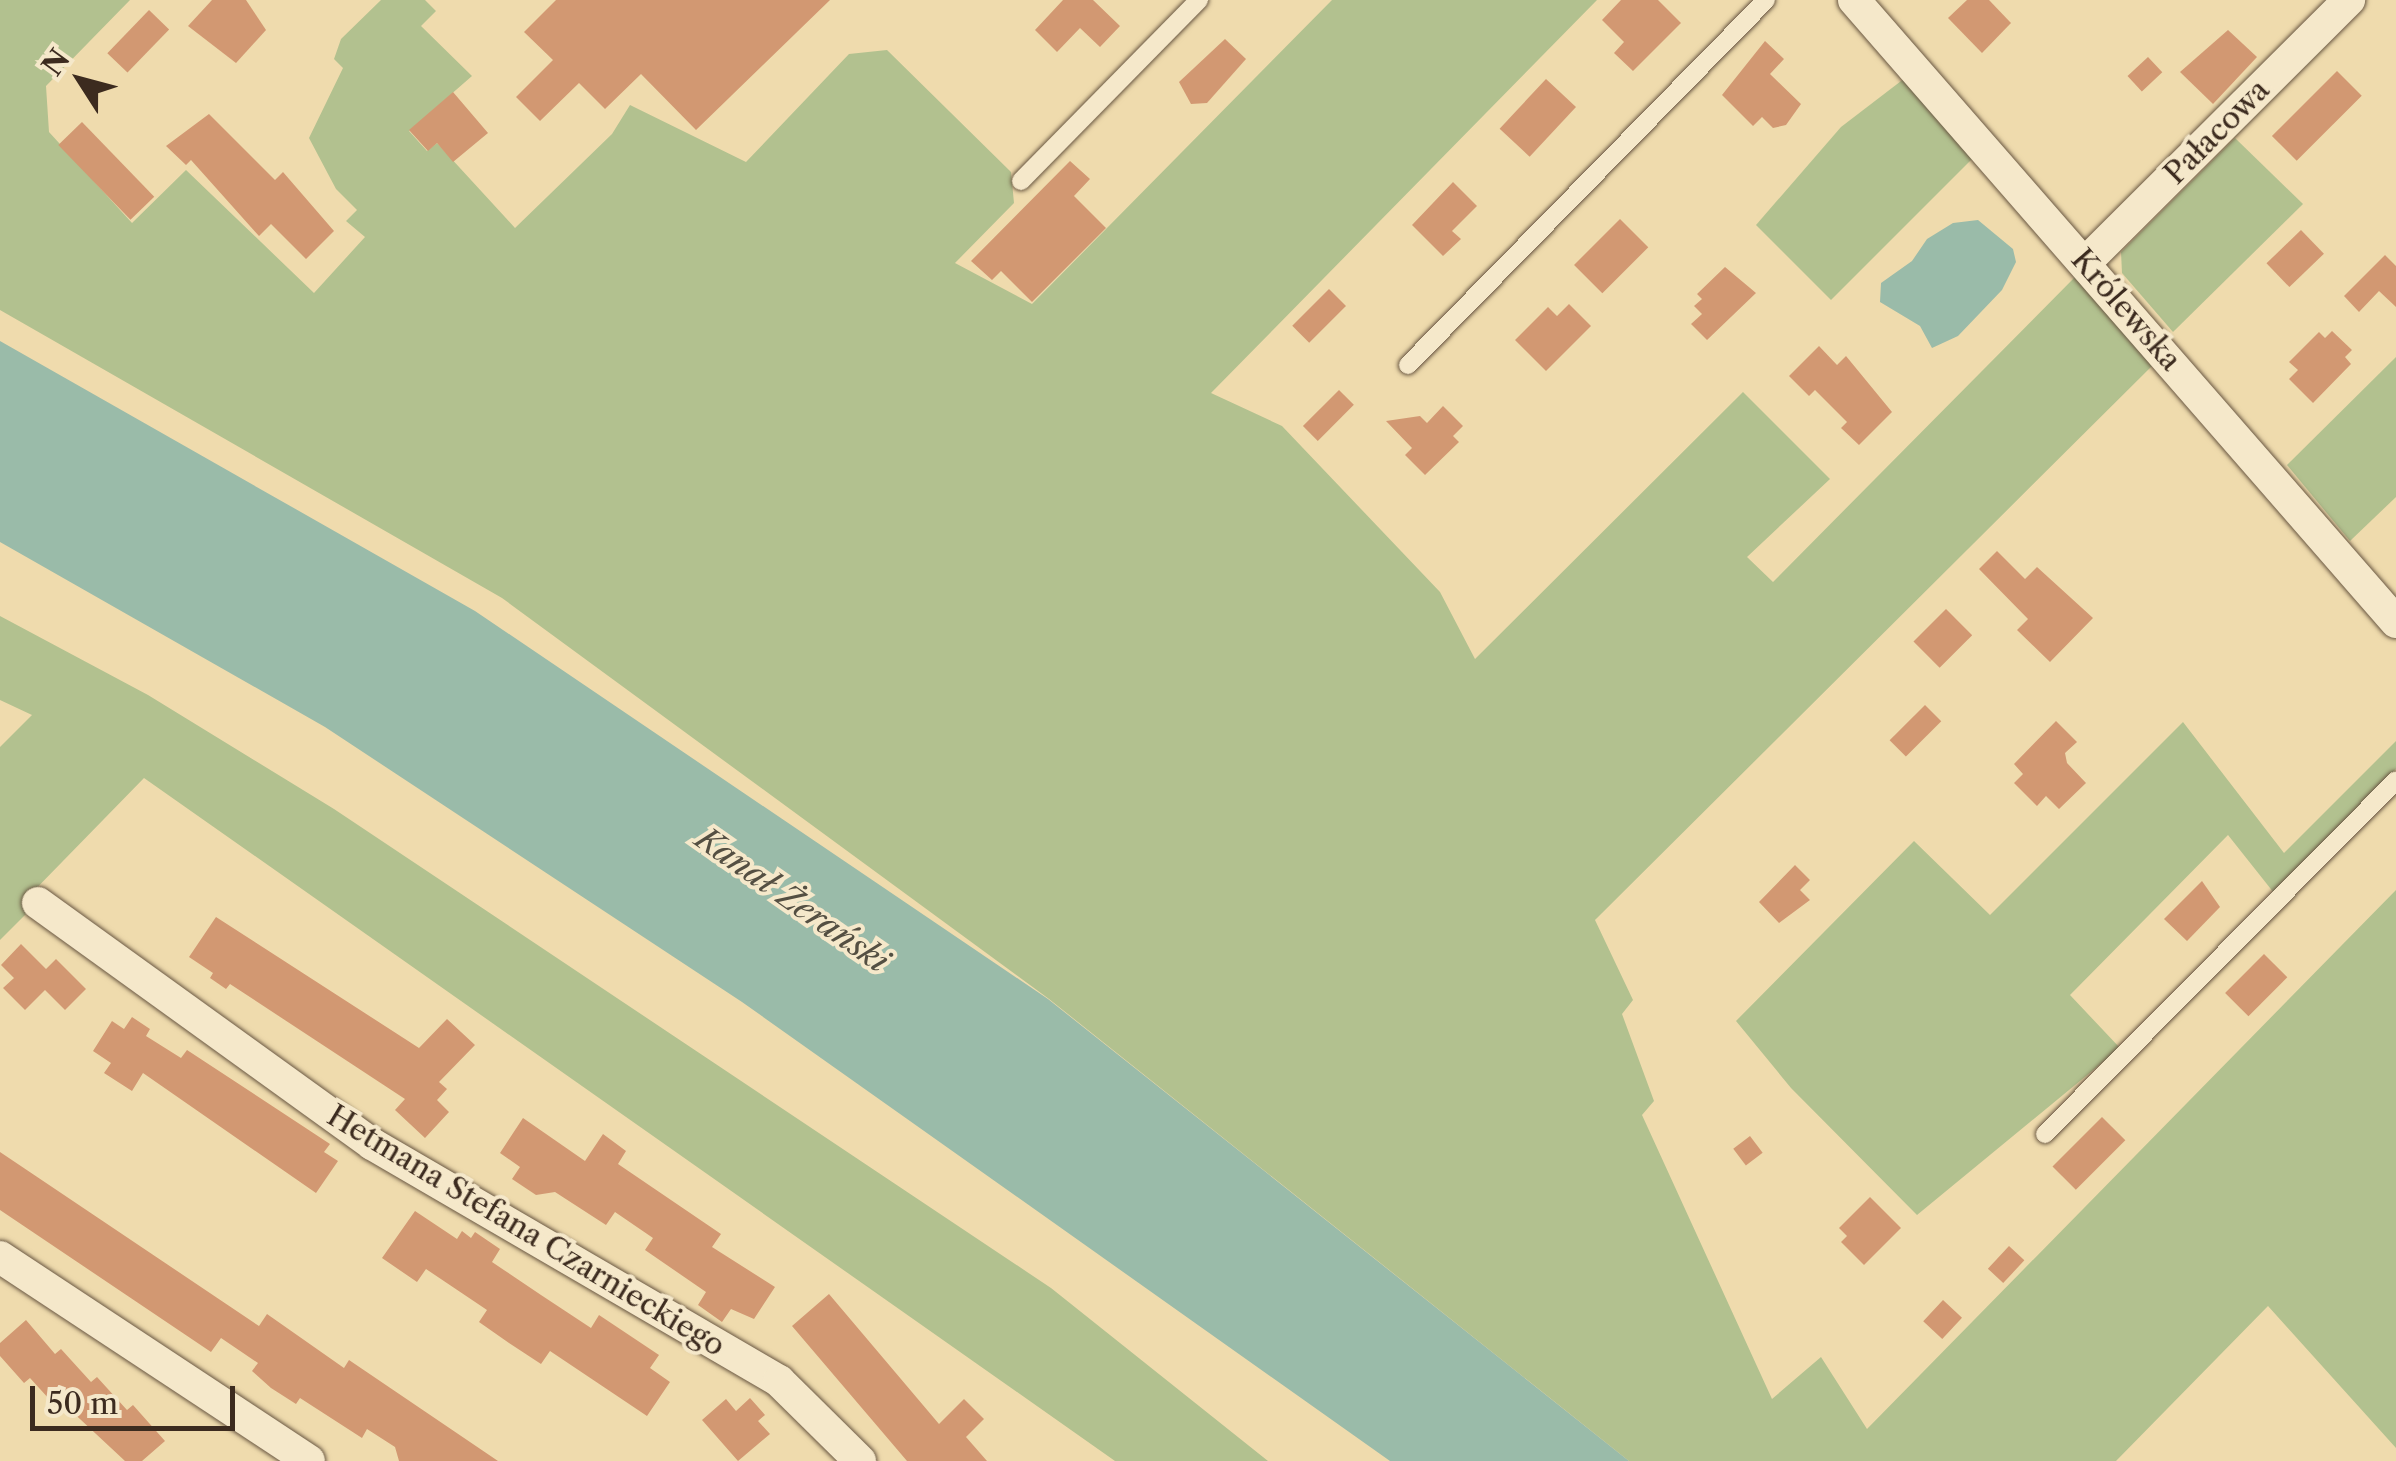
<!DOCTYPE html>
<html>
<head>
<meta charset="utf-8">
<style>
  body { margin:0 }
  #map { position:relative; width:2396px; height:1461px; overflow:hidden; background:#efdbad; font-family:"Libre Caslon Text",serif }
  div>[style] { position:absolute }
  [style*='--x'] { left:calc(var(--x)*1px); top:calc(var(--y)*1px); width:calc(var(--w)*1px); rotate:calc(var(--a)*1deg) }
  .green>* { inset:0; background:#b2c18f }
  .water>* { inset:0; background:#9abba9 }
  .building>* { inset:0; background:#d29872; transform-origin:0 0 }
  .roads { filter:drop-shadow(0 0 2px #695742) drop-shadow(0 0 2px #695742) }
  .service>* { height:18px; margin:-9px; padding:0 9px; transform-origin:9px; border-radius:9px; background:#f5e8ca }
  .minor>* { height:32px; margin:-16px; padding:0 16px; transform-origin:16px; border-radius:16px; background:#f5e8ca }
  span { translate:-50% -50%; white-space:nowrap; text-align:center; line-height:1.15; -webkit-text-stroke:8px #f5e8ca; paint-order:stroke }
  .street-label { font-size:30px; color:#3c2b1f }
  .water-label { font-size:32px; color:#544f42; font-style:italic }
  .north { position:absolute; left:30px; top:30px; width:100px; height:100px; -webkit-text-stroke:8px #f5e8ca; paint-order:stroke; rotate:306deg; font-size:28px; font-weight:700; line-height:40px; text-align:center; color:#3c2b1f }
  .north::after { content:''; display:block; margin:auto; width:35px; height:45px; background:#3c2b1f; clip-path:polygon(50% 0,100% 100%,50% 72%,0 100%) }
  .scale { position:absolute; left:30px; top:1386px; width:205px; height:45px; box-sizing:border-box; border:5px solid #3c2b1f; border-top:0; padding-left:12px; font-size:30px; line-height:35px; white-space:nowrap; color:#3c2b1f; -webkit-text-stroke:8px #f5e8ca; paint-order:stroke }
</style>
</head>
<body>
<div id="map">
  <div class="green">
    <i style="clip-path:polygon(0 0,130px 0,46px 86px,49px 132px,132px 223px,186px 170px,314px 293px,365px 237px,346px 221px,357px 210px,336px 189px,309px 138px,343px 68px,334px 59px,341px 39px,381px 0,425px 0,436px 11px,421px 26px,472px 76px,409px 131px,427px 151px,437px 143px,515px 228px,612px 134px,630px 105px,746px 162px,849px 54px,887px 50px,1011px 172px,1014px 203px,955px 263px,1032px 304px,1332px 0,1597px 0,1211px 393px,1282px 426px,1440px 592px,1475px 659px,1743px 392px,1830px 479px,1747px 557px,1773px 582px,2075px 277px,2154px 364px,1595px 920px,1633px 1000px,1622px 1014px,1654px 1101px,1642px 1115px,1772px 1399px,1821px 1357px,1867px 1429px,2396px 890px,2396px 1448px,2268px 1306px,2116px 1461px,1629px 1461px,1049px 999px,502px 598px,0 310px)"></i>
    <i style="clip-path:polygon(1905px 78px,1972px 159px,1831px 300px,1756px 225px,1841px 127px)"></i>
    <i style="clip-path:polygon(2235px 138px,2303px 204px,2173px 332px,2122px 273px,2121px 252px)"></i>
    <i style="clip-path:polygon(2396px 357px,2396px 497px,2350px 541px,2287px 465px)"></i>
    <i style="clip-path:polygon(0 616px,148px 695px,334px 809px,1051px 1288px,1268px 1461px,1115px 1461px,144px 778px,22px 903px,30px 910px,0 940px,0 747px,32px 715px,0 700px)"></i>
    <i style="clip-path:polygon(2183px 722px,2284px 853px,2396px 741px,2396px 769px,2274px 893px,2228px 835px,2070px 995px,2120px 1048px,1917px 1215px,1791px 1088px,1736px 1021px,1914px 841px,1990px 915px)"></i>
  </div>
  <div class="water">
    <i style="clip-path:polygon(1978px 220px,2013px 249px,2016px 262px,2002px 290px,1958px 336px,1932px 348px,1920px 326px,1880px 302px,1881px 283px,1912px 261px,1927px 239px,1953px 223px)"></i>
    <i style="clip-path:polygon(0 341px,475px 611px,1048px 999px,1629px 1461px,1390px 1461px,742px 1002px,325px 727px,0 542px)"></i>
  </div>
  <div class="building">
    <i style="clip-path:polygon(212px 0,246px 0,266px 30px,236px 63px,188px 26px)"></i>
    <i style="clip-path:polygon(556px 0,830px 0,696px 130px,641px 74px,605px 109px,579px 83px,540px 121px,516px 97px,553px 60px,524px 32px)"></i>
    <i style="clip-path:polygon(1063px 0,1093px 0,1120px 26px,1100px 47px,1080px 28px,1057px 52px,1035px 30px)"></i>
    <i style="clip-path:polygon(1621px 0,1658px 0,1681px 23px,1633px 71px,1614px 53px,1624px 42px,1602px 20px)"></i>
    <i style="clip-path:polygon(1967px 0,1989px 0,2011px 23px,1982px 53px,1948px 18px)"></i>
    <i style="left:149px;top:10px;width:28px;height:60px;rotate:44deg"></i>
    <i style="clip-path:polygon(2228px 30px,2257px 57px,2213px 104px,2180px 72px)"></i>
    <i style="clip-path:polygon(1225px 39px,1246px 59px,1207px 103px,1191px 104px,1179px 82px)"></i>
    <i style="clip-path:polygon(1765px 41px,1784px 59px,1770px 74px,1801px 104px,1786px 125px,1773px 128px,1762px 117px,1753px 126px,1722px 95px)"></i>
    <i style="left:2148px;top:57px;width:21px;height:28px;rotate:47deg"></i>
    <i style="left:2337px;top:71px;width:35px;height:92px;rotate:45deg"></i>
    <i style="left:1546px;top:79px;width:41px;height:68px;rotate:43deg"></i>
    <i style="clip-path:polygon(453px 92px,488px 133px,453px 162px,437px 143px,428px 151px,409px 130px)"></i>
    <i style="clip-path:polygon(209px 114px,275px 180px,283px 172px,334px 231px,306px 259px,271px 224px,259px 236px,191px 160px,186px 165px,166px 146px)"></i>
    <i style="left:82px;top:122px;width:104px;height:33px;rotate:46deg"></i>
    <i style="clip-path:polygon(1070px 161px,1090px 179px,1074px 196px,1106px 228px,1032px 302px,1001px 271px,992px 280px,971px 261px)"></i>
    <i style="clip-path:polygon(1453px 182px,1477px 206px,1452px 231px,1461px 239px,1443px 256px,1412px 225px)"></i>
    <i style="left:1620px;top:219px;width:40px;height:65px;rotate:45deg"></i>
    <i style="left:2301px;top:230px;width:33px;height:48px;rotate:46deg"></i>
    <i style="clip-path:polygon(2385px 255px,2396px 266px,2396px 307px,2379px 291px,2359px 312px,2344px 296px)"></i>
    <i style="clip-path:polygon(1725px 267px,1756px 293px,1707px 340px,1691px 324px,1702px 314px,1694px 306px,1702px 299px,1697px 294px)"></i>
    <i style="left:1329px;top:289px;width:24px;height:52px;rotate:45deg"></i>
    <i style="clip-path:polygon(1569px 304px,1591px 326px,1546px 371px,1515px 340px,1548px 307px,1557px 316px)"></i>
    <i style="clip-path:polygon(2332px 331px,2352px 350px,2345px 357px,2351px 364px,2313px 403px,2289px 379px,2298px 370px,2289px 362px,2319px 332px,2325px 338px)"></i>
    <i style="clip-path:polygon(1819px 346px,1837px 365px,1846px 356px,1892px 412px,1859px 445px,1841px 428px,1847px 422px,1815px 390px,1809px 396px,1789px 376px)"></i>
    <i style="left:1339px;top:390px;width:21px;height:51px;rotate:45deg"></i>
    <i style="clip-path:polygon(1443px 406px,1463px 426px,1453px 436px,1459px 442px,1425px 475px,1405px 455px,1412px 448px,1386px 421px,1420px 416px,1427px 423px)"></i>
    <i style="clip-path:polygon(1997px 551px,2025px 579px,2037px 567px,2093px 618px,2050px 662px,2017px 630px,2028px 619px,1979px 569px)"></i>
    <i style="left:1946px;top:609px;width:37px;height:46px;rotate:45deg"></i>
    <i style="left:1925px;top:705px;width:23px;height:50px;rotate:45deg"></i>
    <i style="clip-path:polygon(2056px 721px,2077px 742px,2065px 753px,2067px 763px,2086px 783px,2059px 809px,2046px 796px,2037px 806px,2014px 783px,2023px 774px,2014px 764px)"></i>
    <i style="clip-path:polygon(1795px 865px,1810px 880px,1800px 890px,1810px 900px,1779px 923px,1759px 902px)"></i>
    <i style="clip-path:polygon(2202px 881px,2220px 907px,2187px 941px,2164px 919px)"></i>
    <i style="clip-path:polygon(216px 917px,419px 1048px,447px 1019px,475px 1045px,439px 1082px,447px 1089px,437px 1100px,449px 1112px,425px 1138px,395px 1110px,405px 1099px,230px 984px,226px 989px,210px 978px,213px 973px,189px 957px)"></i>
    <i style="clip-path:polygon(21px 944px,46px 969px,56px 959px,86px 989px,65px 1010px,45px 990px,25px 1010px,3px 988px,14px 978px,1px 965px)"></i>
    <i style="left:2264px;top:954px;width:33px;height:55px;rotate:45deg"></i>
    <i style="clip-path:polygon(132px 1017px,150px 1029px,146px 1036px,181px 1058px,187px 1050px,330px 1144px,324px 1152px,338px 1161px,316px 1193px,143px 1073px,132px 1091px,104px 1073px,111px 1063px,93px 1051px,112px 1021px,124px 1029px)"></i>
    <i style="left:2102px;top:1117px;width:33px;height:70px;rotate:45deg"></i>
    <i style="clip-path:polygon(523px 1118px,585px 1161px,603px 1134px,626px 1151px,618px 1164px,721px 1234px,712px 1247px,775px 1287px,754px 1319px,731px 1309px,722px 1322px,698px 1305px,706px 1292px,645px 1250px,653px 1238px,615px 1212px,606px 1225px,555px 1192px,536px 1195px,512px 1179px,520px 1167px,500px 1153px)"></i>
    <i style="left:1750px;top:1136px;width:21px;height:21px;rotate:53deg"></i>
    <i style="clip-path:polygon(0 1152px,259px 1326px,267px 1314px,344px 1368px,349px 1360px,498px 1461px,399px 1461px,395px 1447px,367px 1429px,362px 1438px,300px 1398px,296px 1404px,271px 1388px,252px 1371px,258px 1363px,221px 1338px,211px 1352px,0 1210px)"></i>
    <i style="clip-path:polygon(1870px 1197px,1901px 1228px,1864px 1265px,1841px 1242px,1847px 1236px,1839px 1228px)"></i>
    <i style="clip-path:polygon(415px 1211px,457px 1239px,462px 1231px,471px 1238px,475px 1232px,500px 1249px,492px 1262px,541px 1295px,591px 1328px,599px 1315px,659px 1355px,650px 1368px,670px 1382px,647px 1416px,550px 1351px,541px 1364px,509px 1343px,479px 1322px,487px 1310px,426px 1269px,417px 1282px,382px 1258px)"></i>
    <i style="left:2009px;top:1246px;width:21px;height:31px;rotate:43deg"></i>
    <i style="clip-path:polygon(829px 1294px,939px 1424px,964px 1399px,984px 1419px,966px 1437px,987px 1461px,907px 1461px,792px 1326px)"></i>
    <i style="left:1943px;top:1300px;width:26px;height:29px;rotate:43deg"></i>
    <i style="clip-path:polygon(26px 1320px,55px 1354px,61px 1349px,91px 1382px,97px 1377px,127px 1410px,133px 1405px,165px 1441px,142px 1461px,125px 1461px,66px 1406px,60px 1411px,30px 1378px,24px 1383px,0 1356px,0 1343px)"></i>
    <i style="clip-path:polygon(750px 1398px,765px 1415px,758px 1421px,770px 1434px,738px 1461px,702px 1420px,726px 1399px,736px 1411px)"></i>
  </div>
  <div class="roads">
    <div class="service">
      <i style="--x:1021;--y:181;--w:254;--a:-45.5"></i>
      <i style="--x:1408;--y:365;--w:511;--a:-45.55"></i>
      <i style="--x:2045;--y:1134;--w:498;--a:-45.2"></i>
    </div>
    <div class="minor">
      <i style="--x:1854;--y:0;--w:825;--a:48.93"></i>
      <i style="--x:2085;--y:263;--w:373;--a:-44.9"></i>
      <i style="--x:38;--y:903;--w:412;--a:35.8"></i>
      <i style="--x:372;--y:1144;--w:471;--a:30.2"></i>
      <i style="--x:779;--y:1381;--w:114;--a:44.6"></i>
      <i style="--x:0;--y:1257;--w:370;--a:33.4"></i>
    </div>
  </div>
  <div class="street-label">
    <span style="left:2217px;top:132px;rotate:-45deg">Pałacowa</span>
    <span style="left:2126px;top:310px;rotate:49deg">Królewska</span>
    <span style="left:526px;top:1231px;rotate:31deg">Hetmana Stefana Czarnieckiego</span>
  </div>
  <div class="water-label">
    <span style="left:792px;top:900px;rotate:35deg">Kanał Żerański</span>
  </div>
  <div class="north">N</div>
  <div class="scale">50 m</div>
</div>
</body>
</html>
